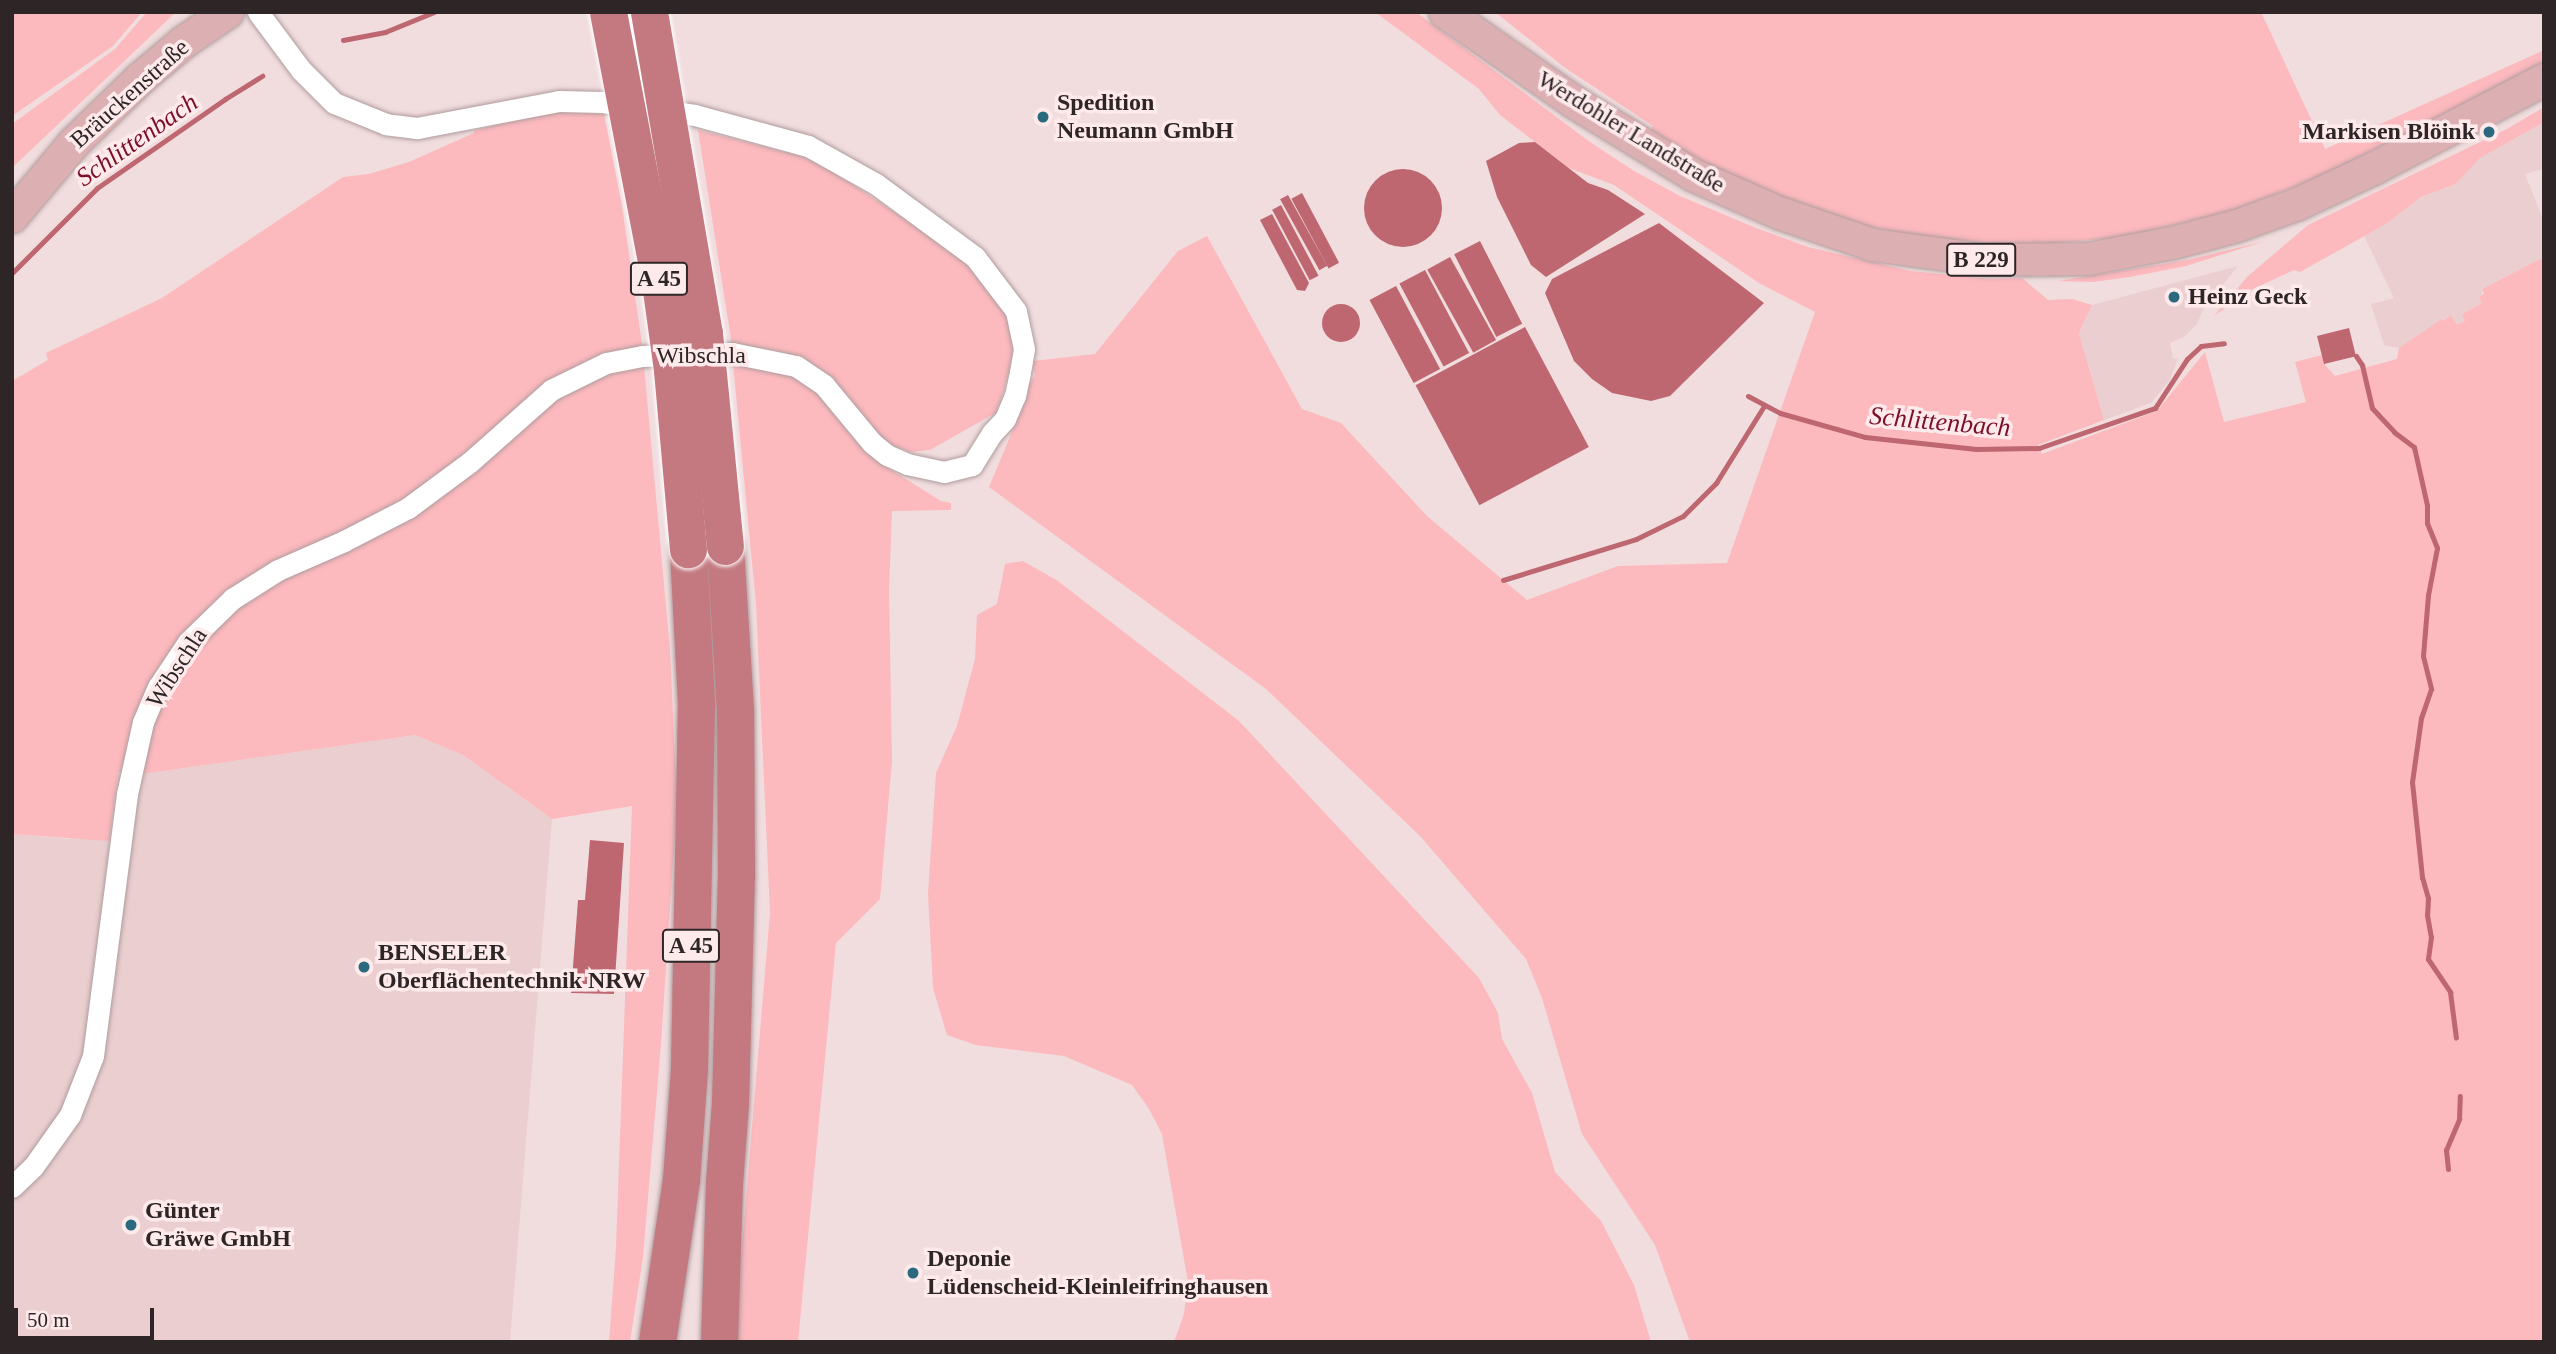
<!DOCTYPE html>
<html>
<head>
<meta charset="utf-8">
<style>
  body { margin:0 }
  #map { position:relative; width:2556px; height:1354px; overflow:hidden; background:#f1ddde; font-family:"Times New Roman",serif }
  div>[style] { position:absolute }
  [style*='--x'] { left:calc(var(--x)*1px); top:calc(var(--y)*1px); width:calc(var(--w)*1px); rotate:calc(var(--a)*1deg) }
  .built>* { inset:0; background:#ebcfd0 }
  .green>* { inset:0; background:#fcb9be }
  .water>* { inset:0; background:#be6770; transform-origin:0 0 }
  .round { border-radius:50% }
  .stream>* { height:5px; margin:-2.5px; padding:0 2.5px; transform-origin:2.5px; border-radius:2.5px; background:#be6770 }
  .roads { filter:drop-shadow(0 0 2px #af9c9d) drop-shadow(0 0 2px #af9c9d) }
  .minor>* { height:21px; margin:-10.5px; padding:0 10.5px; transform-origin:10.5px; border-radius:10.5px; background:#fff }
  .primary>* { height:32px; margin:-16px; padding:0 16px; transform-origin:16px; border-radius:16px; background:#dcafb3 }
  .motorway>* { height:37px; margin:-18.5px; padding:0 18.5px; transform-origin:18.5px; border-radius:18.5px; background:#c47980 }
  .bridges { filter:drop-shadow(0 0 2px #fff) drop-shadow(0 0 2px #fff) }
  .motorway-bridge>* { height:37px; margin:-18.5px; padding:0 18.5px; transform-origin:18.5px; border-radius:18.5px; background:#c47980 }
  .dots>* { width:19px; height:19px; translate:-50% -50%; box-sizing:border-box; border:4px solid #feeaeb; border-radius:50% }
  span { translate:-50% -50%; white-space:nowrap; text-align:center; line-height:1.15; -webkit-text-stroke:7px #feeaeb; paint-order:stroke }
  .shield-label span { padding:2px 5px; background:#feeaeb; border:2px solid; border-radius:5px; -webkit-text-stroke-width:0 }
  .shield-label { font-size:23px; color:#2d2526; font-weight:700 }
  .street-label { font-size:24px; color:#2d2526 }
  .poi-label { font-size:24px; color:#2d2526; font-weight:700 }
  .left { translate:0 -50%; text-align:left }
  .right { translate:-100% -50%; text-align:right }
  .water-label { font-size:26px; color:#7c0e2a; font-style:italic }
  .frame { position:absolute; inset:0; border:14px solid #2d2526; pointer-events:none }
  .scale { position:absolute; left:14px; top:1308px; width:140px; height:32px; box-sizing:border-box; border:4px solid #2d2526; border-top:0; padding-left:9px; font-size:21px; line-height:24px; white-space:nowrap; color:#2d2526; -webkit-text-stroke:5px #feeaeb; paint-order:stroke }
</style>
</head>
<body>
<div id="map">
  <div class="built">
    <i style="clip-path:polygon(2544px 122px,2544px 169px,2525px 174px,2544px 222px,2544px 257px,2482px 289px,2482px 303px,2462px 314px,2465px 321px,2457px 326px,2451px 315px,2399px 348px,2384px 345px,2371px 304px,2394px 298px,2364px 236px,2386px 224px,2421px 197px,2456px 184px,2480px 158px)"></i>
    <i style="clip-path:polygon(2238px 266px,2204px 308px,2197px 324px,2184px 337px,2170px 343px,2173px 358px,2178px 359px,2169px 381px,2151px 403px,2104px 420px,2079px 333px,2092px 305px)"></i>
    <i style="clip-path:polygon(415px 735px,463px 755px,552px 819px,510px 1342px,12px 1342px,12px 834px,70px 839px,118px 772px,142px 774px)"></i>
  </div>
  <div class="green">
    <i style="clip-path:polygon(12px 12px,142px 12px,113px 46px,12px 116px)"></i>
    <i style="clip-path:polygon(147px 12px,176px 12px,12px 168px,12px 124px,115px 49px)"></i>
    <i style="clip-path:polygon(1375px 12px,1416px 12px,1590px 142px,1634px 171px,1680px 196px,1756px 228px,1808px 247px,1911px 271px,1989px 279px,2022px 278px,2048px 300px,2072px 299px,2092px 305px,2079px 333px,2104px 420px,2038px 445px,2042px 454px,2157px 411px,2205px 352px,2224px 422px,2306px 402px,2295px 362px,2322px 355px,2325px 365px,2335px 376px,2397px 359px,2399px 348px,2442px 319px,2443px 321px,2451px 315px,2457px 325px,2465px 321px,2462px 314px,2482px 303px,2479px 297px,2484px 294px,2482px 289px,2544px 257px,2544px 1342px,1690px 1342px,1655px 1245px,1582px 1134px,1542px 998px,1526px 959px,1420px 836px,1266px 689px,989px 487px,1027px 396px,1028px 386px,1035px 376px,1033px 361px,1095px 354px,1178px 251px,1207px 236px,1302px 409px,1341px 423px,1427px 516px,1527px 600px,1618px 566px,1727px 563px,1815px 312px,1759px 283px,1614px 185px,1569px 168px,1500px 115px,1479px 89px)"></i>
    <i style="clip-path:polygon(1495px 12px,2261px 12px,2325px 149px,2544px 50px,2544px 63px,2320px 177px,2232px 211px,2125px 237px,2049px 244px,1990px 243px,1914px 236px,1870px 227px,1810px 210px,1743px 185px,1648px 134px,1653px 126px,1564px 67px)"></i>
    <i style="clip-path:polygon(2544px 107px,2544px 122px,2480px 158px,2456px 184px,2421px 197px,2386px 224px,2300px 272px,2294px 270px,2251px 290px,2214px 316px,2247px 277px,2308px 225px,2507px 129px)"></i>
    <i style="clip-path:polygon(560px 112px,604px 114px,622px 206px,642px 344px,670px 650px,677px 800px,661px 1044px,643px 1257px,630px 1342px,609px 1342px,616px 1248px,632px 806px,552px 819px,463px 755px,415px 735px,142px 774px,118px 772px,109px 841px,12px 834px,12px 381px,48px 360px,46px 353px,162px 298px,343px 177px,369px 174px,409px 162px,474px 133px,474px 131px,531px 115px)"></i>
    <i style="clip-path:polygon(698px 130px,797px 155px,823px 165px,961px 256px,983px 277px,1010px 322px,1014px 346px,1012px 363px,997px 412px,930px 450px,911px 452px,890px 445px,792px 355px,774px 350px,732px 345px)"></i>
    <i style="clip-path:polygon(2265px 241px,2186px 266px,2130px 277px,2093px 282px,2058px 281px,2188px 260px)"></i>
    <i style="clip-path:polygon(733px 363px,765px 366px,801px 379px,820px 393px,875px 460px,941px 501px,951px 503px,951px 510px,892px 511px,889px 590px,892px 761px,880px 899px,836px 943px,798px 1342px,734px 1342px,770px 913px,756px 604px)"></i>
    <i style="clip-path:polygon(1023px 561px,1058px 581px,1239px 721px,1479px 978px,1498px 1013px,1502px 1039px,1532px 1093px,1555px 1172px,1601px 1221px,1634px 1285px,1651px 1342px,1174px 1342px,1184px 1314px,1188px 1282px,1162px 1134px,1149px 1109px,1132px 1085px,1064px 1056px,976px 1045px,947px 1035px,933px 988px,928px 894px,936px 773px,957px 726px,975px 659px,977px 615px,997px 604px,1005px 564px)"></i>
  </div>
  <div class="water">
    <i style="clip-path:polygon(1535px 142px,1588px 183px,1608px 190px,1645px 214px,1546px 277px,1531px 265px,1497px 197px,1486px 161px,1519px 143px)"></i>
    <i class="round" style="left:1364px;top:169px;width:78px;height:78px"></i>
    <i style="left:1302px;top:193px;width:79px;height:12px;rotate:62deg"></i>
    <i style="left:1288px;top:195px;width:81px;height:9px;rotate:61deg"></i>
    <i style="left:1281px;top:205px;width:80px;height:10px;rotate:62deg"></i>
    <i style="clip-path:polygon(1272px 214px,1309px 283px,1305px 291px,1297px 290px,1260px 220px)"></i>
    <i style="clip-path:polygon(1659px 223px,1764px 303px,1670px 396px,1651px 401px,1612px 393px,1592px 379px,1574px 361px,1545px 293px,1552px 279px)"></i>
    <i style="left:1480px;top:241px;width:93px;height:29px;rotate:63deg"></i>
    <i style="left:1450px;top:257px;width:95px;height:26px;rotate:61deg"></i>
    <i style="left:1425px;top:270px;width:94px;height:29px;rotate:62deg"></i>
    <i style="left:1396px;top:286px;width:94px;height:30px;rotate:62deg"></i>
    <i class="round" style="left:1322px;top:304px;width:38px;height:38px"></i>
    <i style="left:1525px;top:327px;width:136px;height:124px;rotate:62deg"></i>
    <i style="left:2349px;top:328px;width:29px;height:33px;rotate:76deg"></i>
    <i style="clip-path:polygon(590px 840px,624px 843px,614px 994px,571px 993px,578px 900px,585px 900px)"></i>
  </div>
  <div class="stream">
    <i style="--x:343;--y:40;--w:43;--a:-10.8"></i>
    <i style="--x:385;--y:32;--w:53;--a:-22.2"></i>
    <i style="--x:12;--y:273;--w:120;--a:-45"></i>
    <i style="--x:97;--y:188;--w:156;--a:-34.8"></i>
    <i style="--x:225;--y:99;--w:44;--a:-31.9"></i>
    <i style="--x:2356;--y:356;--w:11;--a:56"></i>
    <i style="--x:2362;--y:365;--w:44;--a:76.9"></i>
    <i style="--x:2372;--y:408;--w:33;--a:47"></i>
    <i style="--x:2394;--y:432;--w:25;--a:37"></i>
    <i style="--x:2414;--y:447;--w:59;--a:77.4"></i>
    <i style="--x:2427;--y:505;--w:18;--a:90"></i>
    <i style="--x:2427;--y:523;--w:27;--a:68"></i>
    <i style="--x:2437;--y:548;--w:48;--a:100.8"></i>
    <i style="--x:2428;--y:595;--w:61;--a:94.7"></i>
    <i style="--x:2423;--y:656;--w:34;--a:76"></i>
    <i style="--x:2431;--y:689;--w:31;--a:109"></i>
    <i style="--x:2421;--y:718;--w:65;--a:98"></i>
    <i style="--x:2412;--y:782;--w:96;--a:84"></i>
    <i style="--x:2422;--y:877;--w:22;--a:74"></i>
    <i style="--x:2428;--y:898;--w:17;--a:93"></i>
    <i style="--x:2427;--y:915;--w:22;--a:80"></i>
    <i style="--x:2431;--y:937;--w:22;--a:98"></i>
    <i style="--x:2428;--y:959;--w:40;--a:56"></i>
    <i style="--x:2450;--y:992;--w:46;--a:82.6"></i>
    <i style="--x:1748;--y:396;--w:36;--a:28"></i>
    <i style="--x:1780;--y:413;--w:88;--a:15.8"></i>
    <i style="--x:1865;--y:437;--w:112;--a:6.2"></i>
    <i style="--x:1976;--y:449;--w:63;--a:-0.9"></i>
    <i style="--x:2039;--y:448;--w:123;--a:-19"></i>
    <i style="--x:2155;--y:408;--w:59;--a:-56.9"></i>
    <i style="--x:2187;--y:359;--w:19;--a:-43"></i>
    <i style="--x:2201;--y:346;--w:23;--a:-7"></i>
    <i style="--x:1503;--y:580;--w:139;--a:-17.1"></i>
    <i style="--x:1636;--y:539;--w:52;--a:-26.1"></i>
    <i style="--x:1683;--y:516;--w:47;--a:-45"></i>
    <i style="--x:1716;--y:483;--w:91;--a:-58.1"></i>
    <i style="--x:2448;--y:1169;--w:19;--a:-96"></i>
    <i style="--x:2446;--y:1150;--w:34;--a:-67"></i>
    <i style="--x:2459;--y:1119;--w:23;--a:-88"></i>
  </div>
  <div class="roads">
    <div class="minor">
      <i style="--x:12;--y:1187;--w:29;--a:-44"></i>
      <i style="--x:33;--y:1167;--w:64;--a:-54.6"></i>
      <i style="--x:70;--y:1115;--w:63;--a:-68.7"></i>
      <i style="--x:93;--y:1056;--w:264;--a:-82.6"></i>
      <i style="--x:127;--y:794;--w:74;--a:-77.5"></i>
      <i style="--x:143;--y:722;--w:38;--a:-67"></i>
      <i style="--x:158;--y:687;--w:54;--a:-56.3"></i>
      <i style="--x:188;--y:642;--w:62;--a:-44.3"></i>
      <i style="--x:232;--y:599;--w:54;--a:-32.2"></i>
      <i style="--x:278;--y:570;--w:72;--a:-23.7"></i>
      <i style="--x:344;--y:541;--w:72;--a:-27.3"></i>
      <i style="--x:408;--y:508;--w:77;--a:-36.6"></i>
      <i style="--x:470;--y:462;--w:108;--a:-41.6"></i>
      <i style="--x:551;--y:390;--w:61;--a:-26.1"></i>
      <i style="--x:606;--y:363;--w:37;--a:-11"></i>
      <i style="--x:642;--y:356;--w:90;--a:-1.9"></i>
      <i style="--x:732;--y:353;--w:65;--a:11.5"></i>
      <i style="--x:796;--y:366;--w:34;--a:34"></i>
      <i style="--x:824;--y:385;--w:75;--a:50.4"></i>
      <i style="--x:872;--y:443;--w:19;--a:39"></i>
      <i style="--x:887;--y:455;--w:22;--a:24"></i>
      <i style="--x:907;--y:464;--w:38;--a:12"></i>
      <i style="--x:944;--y:472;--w:29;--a:-14"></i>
      <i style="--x:972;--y:465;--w:38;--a:-58"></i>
      <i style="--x:992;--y:433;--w:19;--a:-47"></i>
      <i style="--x:1005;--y:419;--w:25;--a:-67"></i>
      <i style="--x:1015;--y:396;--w:25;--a:-78"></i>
      <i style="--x:1020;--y:372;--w:23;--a:-80"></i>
      <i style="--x:1024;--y:349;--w:39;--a:-102"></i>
      <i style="--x:1016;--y:311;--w:68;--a:-127.2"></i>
      <i style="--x:975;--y:257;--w:123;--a:-143.6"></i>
      <i style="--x:876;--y:184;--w:78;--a:-150.8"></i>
      <i style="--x:808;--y:146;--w:117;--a:-164.7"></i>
      <i style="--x:695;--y:115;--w:93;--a:-172"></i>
      <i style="--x:603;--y:102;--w:44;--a:-178.7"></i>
      <i style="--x:559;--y:101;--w:145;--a:169.2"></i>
      <i style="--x:417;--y:128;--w:31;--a:-173"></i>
      <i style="--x:386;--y:124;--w:56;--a:-158"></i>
      <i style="--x:334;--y:103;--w:47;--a:-135"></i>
      <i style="--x:301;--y:70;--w:72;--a:-126.6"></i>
    </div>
    <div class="primary">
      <i style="--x:1445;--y:12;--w:157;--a:34.9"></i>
      <i style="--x:1574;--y:102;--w:140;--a:31.5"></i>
      <i style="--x:1693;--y:175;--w:94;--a:23.8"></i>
      <i style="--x:1779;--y:213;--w:99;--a:18.8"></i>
      <i style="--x:1873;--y:245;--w:112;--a:7.7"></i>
      <i style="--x:1984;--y:260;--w:104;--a:-0.6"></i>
      <i style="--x:2088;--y:259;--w:86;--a:-10.7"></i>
      <i style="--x:2173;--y:243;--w:66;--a:-14.9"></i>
      <i style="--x:2237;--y:226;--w:65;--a:-19.8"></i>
      <i style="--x:2298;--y:204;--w:85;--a:-25.1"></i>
      <i style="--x:2375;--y:168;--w:191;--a:-27.5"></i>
      <i style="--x:12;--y:217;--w:97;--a:-50"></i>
      <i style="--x:74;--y:143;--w:92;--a:-44.1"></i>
      <i style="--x:140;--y:79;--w:57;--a:-40.1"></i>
      <i style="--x:184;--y:42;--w:53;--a:-34.3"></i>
    </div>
    <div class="motorway">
      <i style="--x:657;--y:1342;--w:164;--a:-81.6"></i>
      <i style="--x:681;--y:1180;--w:112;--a:-85.9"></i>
      <i style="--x:689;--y:1068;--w:365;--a:-88.9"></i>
      <i style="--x:696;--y:703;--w:154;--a:-93"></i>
      <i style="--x:719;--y:1342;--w:159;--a:-88.2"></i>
      <i style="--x:724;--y:1183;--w:80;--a:-85.7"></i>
      <i style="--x:730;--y:1103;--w:228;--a:-88.5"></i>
      <i style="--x:736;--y:875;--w:165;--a:-90.3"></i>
      <i style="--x:735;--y:710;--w:164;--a:-93.5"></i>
    </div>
  </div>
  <div class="bridges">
    <div class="motorway-bridge">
      <i style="--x:608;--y:12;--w:276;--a:79.1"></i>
      <i style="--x:660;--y:283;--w:88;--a:82.1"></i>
      <i style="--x:672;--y:370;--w:180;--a:84.9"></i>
      <i style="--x:649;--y:12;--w:326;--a:80.3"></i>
      <i style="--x:704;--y:333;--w:214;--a:84.4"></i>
    </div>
  </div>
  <div class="dots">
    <i style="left:1043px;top:117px;background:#2b697f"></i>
    <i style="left:2489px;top:132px;background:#2b697f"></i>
    <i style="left:2174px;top:297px;background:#2b697f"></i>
    <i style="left:364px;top:967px;background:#2b697f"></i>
    <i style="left:131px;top:1225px;background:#2b697f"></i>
    <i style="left:913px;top:1273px;background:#2b697f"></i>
  </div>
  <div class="shield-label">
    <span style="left:1981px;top:260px">B 229</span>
    <span style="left:659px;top:279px">A 45</span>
    <span style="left:691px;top:946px">A 45</span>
  </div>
  <div class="street-label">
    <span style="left:130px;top:94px;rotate:-42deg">Bräuckenstraße</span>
    <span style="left:1631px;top:132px;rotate:31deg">Werdohler Landstraße</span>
    <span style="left:701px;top:356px">Wibschla</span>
    <span style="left:177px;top:668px;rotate:-57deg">Wibschla</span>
  </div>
  <div class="poi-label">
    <span class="left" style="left:1057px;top:117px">Spedition<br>Neumann GmbH</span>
    <span class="right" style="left:2475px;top:132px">Markisen Blöink</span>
    <span class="left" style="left:2188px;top:297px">Heinz Geck</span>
    <span class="left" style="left:378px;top:967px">BENSELER<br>Oberflächentechnik NRW</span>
    <span class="left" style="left:145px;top:1225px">Günter<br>Gräwe GmbH</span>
    <span class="left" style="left:927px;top:1273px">Deponie<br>Lüdenscheid-Kleinleifringhausen</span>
  </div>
  <div class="water-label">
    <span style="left:137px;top:140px;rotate:-35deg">Schlittenbach</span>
    <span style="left:1940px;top:422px;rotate:5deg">Schlittenbach</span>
  </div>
  <div class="frame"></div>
  <div class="scale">50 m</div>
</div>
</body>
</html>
